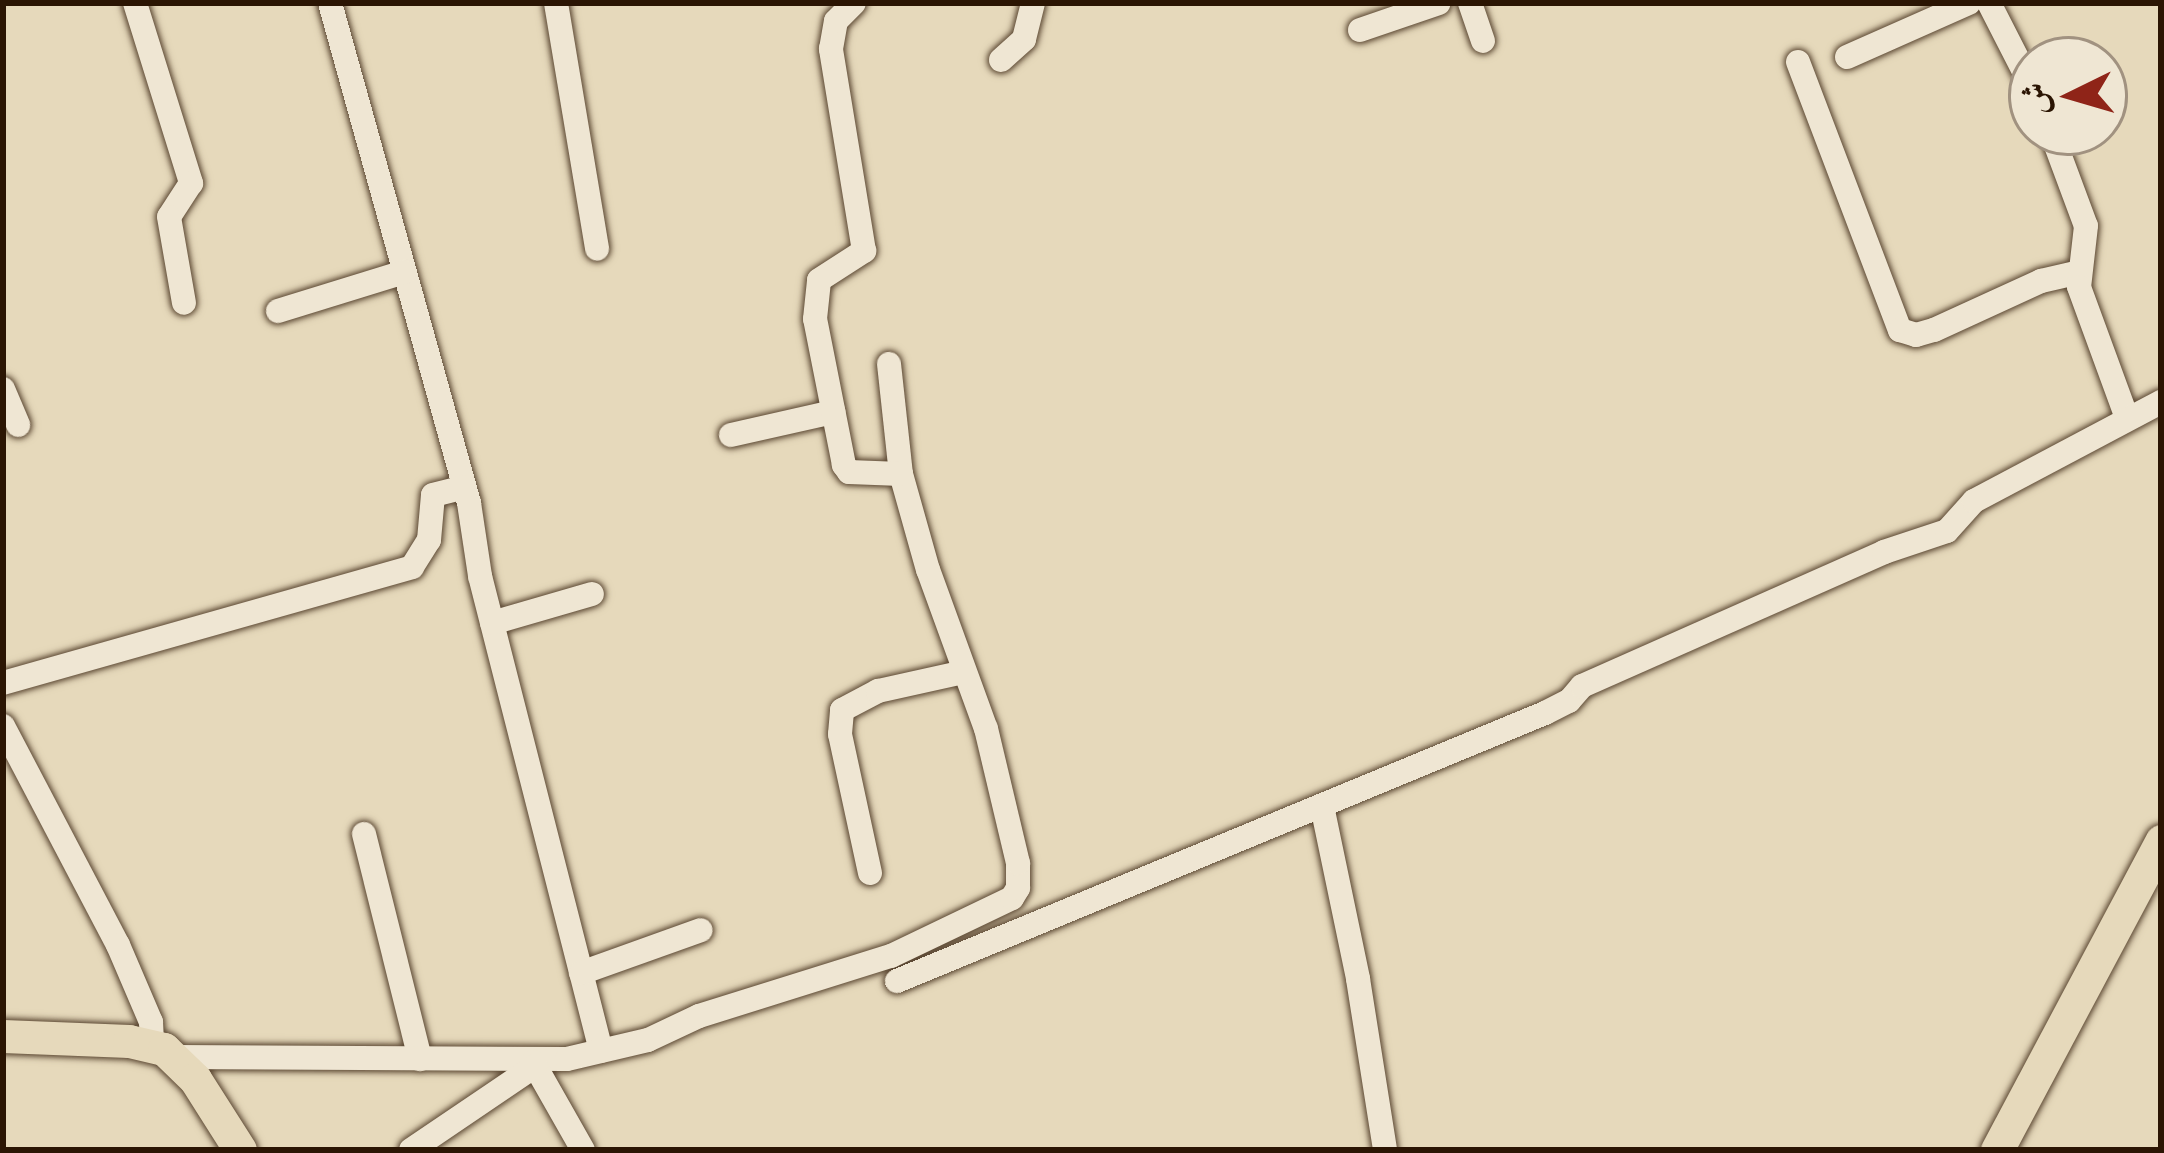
<!DOCTYPE html>
<html>
<head>
<meta charset="utf-8">
<style>
  body { margin:0 }
  #map { position:relative; width:2164px; height:1153px; overflow:hidden; background:#e6d9bb; font-family:"EB Garamond",Amiri,serif }
  div>[style] { position:absolute }
  [style*='--x'] { left:calc(var(--x)*1px); top:calc(var(--y)*1px); width:calc(var(--w)*1px); rotate:calc(var(--a)*1deg) }
  .roads { filter:drop-shadow(0 0 3px #5a4631) drop-shadow(0 0 3px #5a4631) }
  .minor>* { height:24px; margin:-12px; padding:0 12px; transform-origin:12px; border-radius:12px; background:#efe6d3 }
  .major>* { height:33px; margin:-16.5px; padding:0 16.5px; transform-origin:16.5px; border-radius:16.5px; background:#e6d9bb }
  span { translate:-50% -50%; white-space:nowrap; text-align:center; line-height:1.15; -webkit-text-stroke:9px #efe6d3; paint-order:stroke }
  .frame { position:absolute; inset:0; border:6px solid #2b1503; pointer-events:none }
  .north { position:absolute; left:2008px; top:36px; width:120px; height:120px; box-sizing:border-box; background:#efe6d3; border:3px solid #a19280; border-radius:50%; rotate:265deg; font-size:33px; font-weight:700; line-height:48px; text-align:center; color:#2b1503 }
  .north::after { content:''; display:block; margin:auto; width:42px; height:54px; background:#8f2418; clip-path:polygon(50% 0,100% 100%,50% 72%,0 100%) }
</style>
</head>
<body>
<div id="map">
  <div class="roads">
    <div class="minor">
      <i style="--x:135;--y:3;--w:189;--a:72.7"></i>
      <i style="--x:191;--y:183;--w:40;--a:122.9"></i>
      <i style="--x:169;--y:217;--w:87;--a:80.1"></i>
      <i style="--x:330;--y:3;--w:519;--a:74.46"></i>
      <i style="--x:469;--y:503;--w:74;--a:81.4"></i>
      <i style="--x:480;--y:576;--w:490;--a:75.7"></i>
      <i style="--x:556;--y:3;--w:249;--a:80.5"></i>
      <i style="--x:1470;--y:3;--w:40;--a:71.1"></i>
      <i style="--x:1989;--y:3;--w:94;--a:62.9"></i>
      <i style="--x:1360;--y:30;--w:83;--a:-18.9"></i>
      <i style="--x:1847;--y:57;--w:133;--a:-23.9"></i>
      <i style="--x:1001;--y:60;--w:31;--a:-42"></i>
      <i style="--x:1024;--y:39;--w:37;--a:-76"></i>
      <i style="--x:1798;--y:62;--w:287;--a:69.2"></i>
      <i style="--x:1900;--y:330;--w:17;--a:17"></i>
      <i style="--x:1916;--y:335;--w:19;--a:-16"></i>
      <i style="--x:1934;--y:330;--w:118;--a:-24.6"></i>
      <i style="--x:2041;--y:281;--w:40;--a:-13"></i>
      <i style="--x:2051;--y:132;--w:100;--a:69.6"></i>
      <i style="--x:2086;--y:226;--w:61;--a:96.5"></i>
      <i style="--x:2079;--y:287;--w:140;--a:69.9"></i>
      <i style="--x:278;--y:311;--w:132;--a:-17.2"></i>
      <i style="--x:889;--y:364;--w:111;--a:83.8"></i>
      <i style="--x:3;--y:389;--w:39;--a:67"></i>
      <i style="--x:731;--y:435;--w:105;--a:-12.7"></i>
      <i style="--x:492;--y:623;--w:104;--a:-16.2"></i>
      <i style="--x:3;--y:683;--w:425;--a:-15.8"></i>
      <i style="--x:412;--y:567;--w:32;--a:-58"></i>
      <i style="--x:429;--y:540;--w:45;--a:-84.9"></i>
      <i style="--x:433;--y:495;--w:32;--a:-14"></i>
      <i style="--x:3;--y:726;--w:247;--a:62.3"></i>
      <i style="--x:118;--y:945;--w:84;--a:66.8"></i>
      <i style="--x:151;--y:1022;--w:22;--a:87"></i>
      <i style="--x:1322;--y:806;--w:177;--a:78.2"></i>
      <i style="--x:1358;--y:979;--w:173;--a:81"></i>
      <i style="--x:364;--y:834;--w:232;--a:76"></i>
      <i style="--x:870;--y:873;--w:142;--a:-102.2"></i>
      <i style="--x:840;--y:734;--w:24;--a:-85"></i>
      <i style="--x:842;--y:710;--w:41;--a:-27.8"></i>
      <i style="--x:878;--y:691;--w:88;--a:-12.5"></i>
      <i style="--x:581;--y:973;--w:127;--a:-19.7"></i>
      <i style="--x:897;--y:981;--w:701;--a:-22.47"></i>
      <i style="--x:1545;--y:713;--w:27;--a:-27"></i>
      <i style="--x:1569;--y:701;--w:20;--a:-49"></i>
      <i style="--x:1582;--y:686;--w:330;--a:-23.9"></i>
      <i style="--x:1884;--y:552;--w:66;--a:-18.4"></i>
      <i style="--x:1947;--y:531;--w:40;--a:-48"></i>
      <i style="--x:1974;--y:501;--w:212;--a:-27.9"></i>
      <i style="--x:175;--y:1057;--w:392;--a:0.3"></i>
      <i style="--x:567;--y:1059;--w:83;--a:-13.2"></i>
      <i style="--x:648;--y:1040;--w:56;--a:-25.2"></i>
      <i style="--x:699;--y:1016;--w:201;--a:-17.4"></i>
      <i style="--x:891;--y:956;--w:134;--a:-25.6"></i>
      <i style="--x:1012;--y:898;--w:12;--a:-59"></i>
      <i style="--x:1018;--y:888;--w:25;--a:-90"></i>
      <i style="--x:1018;--y:863;--w:138;--a:-103.4"></i>
      <i style="--x:986;--y:729;--w:169;--a:-110"></i>
      <i style="--x:928;--y:570;--w:100;--a:-105.7"></i>
      <i style="--x:901;--y:474;--w:52;--a:-177.8"></i>
      <i style="--x:849;--y:472;--w:9;--a:-126"></i>
      <i style="--x:844;--y:465;--w:149;--a:-101.2"></i>
      <i style="--x:815;--y:319;--w:39;--a:-84"></i>
      <i style="--x:819;--y:280;--w:54;--a:-32.8"></i>
      <i style="--x:864;--y:251;--w:205;--a:-99.3"></i>
      <i style="--x:831;--y:49;--w:28;--a:-80"></i>
      <i style="--x:836;--y:21;--w:25;--a:-45"></i>
      <i style="--x:533;--y:1062;--w:101;--a:60.4"></i>
      <i style="--x:411;--y:1150;--w:150;--a:-34.1"></i>
    </div>
    <div class="major">
      <i style="--x:3;--y:1036;--w:126;--a:2.3"></i>
      <i style="--x:129;--y:1041;--w:36;--a:13"></i>
      <i style="--x:164;--y:1049;--w:43;--a:44.1"></i>
      <i style="--x:195;--y:1079;--w:84;--a:57.6"></i>
      <i style="--x:1997;--y:1150;--w:350;--a:-62"></i>
    </div>
  </div>
  <div class="frame"></div>
  <div class="north">ش</div>
</div>
</body>
</html>
